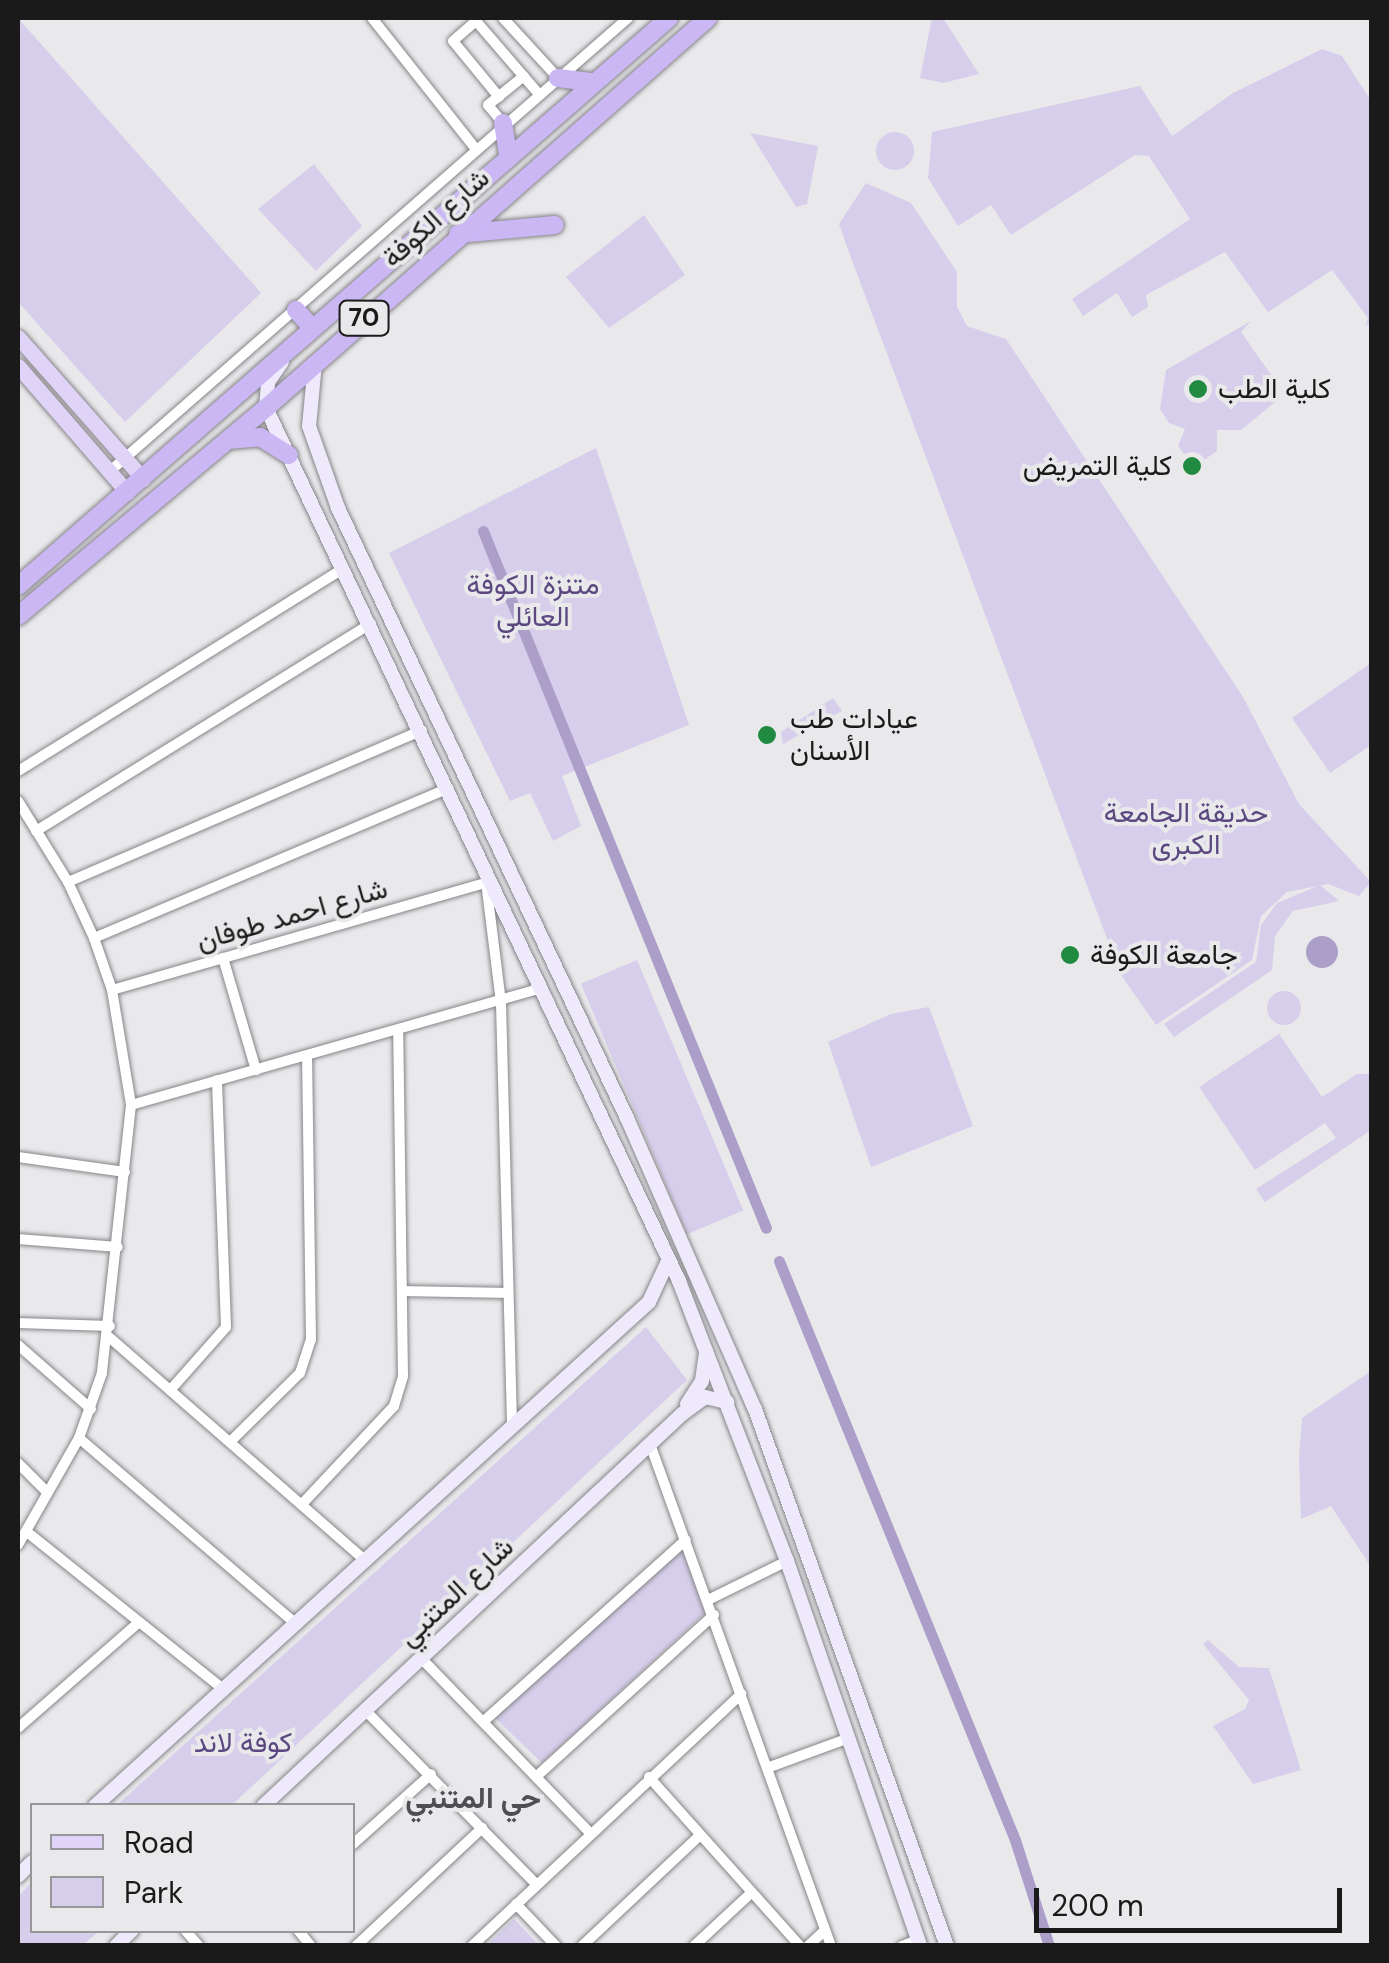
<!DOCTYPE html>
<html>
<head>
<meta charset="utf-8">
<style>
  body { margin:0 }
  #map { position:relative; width:1389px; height:1963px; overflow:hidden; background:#e9e9ec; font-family:"DM Sans",Vazirmatn,sans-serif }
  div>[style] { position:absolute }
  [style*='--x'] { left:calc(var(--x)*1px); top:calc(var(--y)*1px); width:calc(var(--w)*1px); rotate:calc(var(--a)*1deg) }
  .green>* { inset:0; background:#d6ceeb; transform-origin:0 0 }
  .round { border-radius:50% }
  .water>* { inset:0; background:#ab9ec8 }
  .canal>* { height:11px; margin:-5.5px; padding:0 5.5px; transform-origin:5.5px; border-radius:5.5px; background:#ab9ec8 }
  .roads { filter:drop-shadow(0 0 2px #868588) drop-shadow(0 0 2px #868588) }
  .street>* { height:10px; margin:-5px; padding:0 5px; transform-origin:5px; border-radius:5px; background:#fff }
  .secondary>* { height:14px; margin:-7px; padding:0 7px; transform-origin:7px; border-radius:7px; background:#efe9fc }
  .primary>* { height:15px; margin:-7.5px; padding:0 7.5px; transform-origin:7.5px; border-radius:7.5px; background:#dfd4f8 }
  .highway>* { height:18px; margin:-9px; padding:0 9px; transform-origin:9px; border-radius:9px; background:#cab7f4 }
  .dots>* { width:28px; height:28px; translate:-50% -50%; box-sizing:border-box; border:5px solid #e9e9ec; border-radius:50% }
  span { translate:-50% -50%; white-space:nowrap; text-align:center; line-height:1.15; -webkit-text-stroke:8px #e9e9ec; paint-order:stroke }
  .shield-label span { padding:2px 8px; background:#e9e9ec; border:2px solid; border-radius:8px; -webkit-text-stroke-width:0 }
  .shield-label { font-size:25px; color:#1b1a1b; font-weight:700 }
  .street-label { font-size:28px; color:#1b1a1b }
  .poi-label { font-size:28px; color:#1b1a1b }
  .left { translate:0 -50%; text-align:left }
  .right { translate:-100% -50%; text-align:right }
  .park-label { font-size:28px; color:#5c4881 }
  .neighbourhood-label { font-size:30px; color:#4f4e51; font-weight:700 }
  .frame { position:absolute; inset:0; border:20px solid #1b1a1b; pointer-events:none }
  .legend { position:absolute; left:30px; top:1803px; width:325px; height:130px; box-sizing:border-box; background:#e9e9ec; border:2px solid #979698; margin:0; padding:12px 18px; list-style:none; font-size:30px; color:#1b1a1b }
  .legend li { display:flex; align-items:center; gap:20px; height:50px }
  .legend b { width:50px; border:2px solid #979698 }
  .scale { position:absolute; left:1034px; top:1888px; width:308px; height:45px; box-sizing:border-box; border:5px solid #1b1a1b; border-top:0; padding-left:12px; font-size:30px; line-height:35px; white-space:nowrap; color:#1b1a1b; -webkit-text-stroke:8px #e9e9ec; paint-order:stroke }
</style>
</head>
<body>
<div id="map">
  <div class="green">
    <i style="clip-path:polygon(18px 18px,261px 293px,125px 422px,18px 302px)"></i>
    <i style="clip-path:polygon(932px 18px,943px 18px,979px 74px,943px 83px,920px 78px)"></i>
    <i style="clip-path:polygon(1322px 49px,1342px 56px,1371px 101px,1372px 322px,1365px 326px,1368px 318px,1332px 270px,1268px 312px,1225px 252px,1146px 295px,1148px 307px,1132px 317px,1117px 293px,1083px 316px,1072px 299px,1190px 219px,1149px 156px,1135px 155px,1011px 235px,991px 205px,958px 226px,928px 178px,932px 132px,1140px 86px,1172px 136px,1233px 93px)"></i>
    <i class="round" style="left:876px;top:132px;width:38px;height:38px"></i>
    <i style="clip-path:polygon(750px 133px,818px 146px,807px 204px,796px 207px)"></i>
    <i style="clip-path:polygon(314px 164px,362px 226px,316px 271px,258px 209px)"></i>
    <i style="clip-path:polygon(866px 183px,911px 203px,957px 272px,957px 307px,967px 326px,1006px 339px,1243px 697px,1299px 804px,1371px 882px,1359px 896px,1328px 884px,1287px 892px,1261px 916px,1252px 960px,1156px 1025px,1121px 975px,1103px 928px,851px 258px,839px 224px)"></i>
    <i style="clip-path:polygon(644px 215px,685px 275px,609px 328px,566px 277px)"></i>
    <i style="clip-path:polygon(1251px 321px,1241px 332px,1276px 382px,1266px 389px,1275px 402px,1241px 430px,1217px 430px,1217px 451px,1194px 467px,1178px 446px,1185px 429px,1169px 423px,1160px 409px,1166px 370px)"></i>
    <i style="clip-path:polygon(596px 448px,689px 725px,562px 776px,581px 826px,553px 841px,530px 793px,510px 801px,389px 553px)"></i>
    <i style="clip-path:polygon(1371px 663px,1371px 745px,1330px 773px,1292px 718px)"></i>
    <i style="clip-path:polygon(833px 698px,842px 711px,783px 744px,781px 732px)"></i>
    <i style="clip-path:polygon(1320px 885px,1339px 901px,1293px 911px,1275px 936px,1272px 970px,1174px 1037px,1164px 1024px,1256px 962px,1261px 925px,1277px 903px)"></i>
    <i style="left:637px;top:960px;width:272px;height:61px;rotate:67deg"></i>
    <i class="round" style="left:1267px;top:991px;width:34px;height:34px"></i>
    <i style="clip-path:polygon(929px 1007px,973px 1126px,871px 1167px,828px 1042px,891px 1014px)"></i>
    <i style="clip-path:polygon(1279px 1034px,1322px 1097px,1357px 1074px,1371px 1074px,1371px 1130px,1265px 1202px,1256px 1189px,1336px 1138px,1325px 1123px,1255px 1170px,1199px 1087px)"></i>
    <i style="clip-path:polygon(646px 1327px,687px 1380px,232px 1805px,117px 1805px)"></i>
    <i style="clip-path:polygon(1371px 1371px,1371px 1567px,1331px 1506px,1301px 1519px,1299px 1458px,1302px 1418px)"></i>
    <i style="clip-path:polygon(683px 1549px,707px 1611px,542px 1763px,494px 1717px)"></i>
    <i style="clip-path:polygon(1208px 1640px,1239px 1667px,1269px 1668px,1301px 1770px,1253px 1784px,1213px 1726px,1245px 1709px,1249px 1700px,1203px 1644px)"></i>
    <i style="clip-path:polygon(32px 1882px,32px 1930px,99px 1931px,83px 1945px,18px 1945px,18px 1896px)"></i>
    <i style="clip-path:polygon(514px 1919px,539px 1945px,487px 1945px)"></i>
  </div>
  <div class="water">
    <i class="round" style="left:1306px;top:936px;width:32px;height:32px"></i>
  </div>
  <div class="canal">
    <i style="--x:483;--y:531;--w:752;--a:67.9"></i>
    <i style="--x:779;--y:1261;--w:625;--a:67.82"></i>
    <i style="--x:1015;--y:1840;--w:111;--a:72.2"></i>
  </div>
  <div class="roads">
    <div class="street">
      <i style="--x:372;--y:18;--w:166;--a:51.6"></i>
      <i style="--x:503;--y:18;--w:81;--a:47.5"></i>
      <i style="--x:499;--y:97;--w:72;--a:-129.4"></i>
      <i style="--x:453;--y:41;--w:30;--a:-41"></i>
      <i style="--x:476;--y:21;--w:95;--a:49.3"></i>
      <i style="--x:503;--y:123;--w:23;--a:-130"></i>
      <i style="--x:488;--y:105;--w:46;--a:-38.9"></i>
      <i style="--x:109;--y:472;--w:690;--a:-41.18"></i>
      <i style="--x:18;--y:771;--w:383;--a:-31.9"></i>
      <i style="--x:18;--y:801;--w:95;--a:58.3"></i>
      <i style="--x:68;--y:882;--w:62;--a:65.1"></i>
      <i style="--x:94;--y:938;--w:55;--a:70.9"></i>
      <i style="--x:112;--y:990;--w:117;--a:80.6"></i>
      <i style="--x:131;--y:1105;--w:270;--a:96.2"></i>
      <i style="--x:102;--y:1373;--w:69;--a:109.5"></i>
      <i style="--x:79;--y:1438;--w:123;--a:119.7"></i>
      <i style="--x:36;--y:831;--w:394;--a:-31.8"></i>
      <i style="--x:68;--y:882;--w:385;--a:-23.2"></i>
      <i style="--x:486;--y:882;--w:122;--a:82.9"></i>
      <i style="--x:501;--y:1003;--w:425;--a:88.5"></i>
      <i style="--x:94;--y:938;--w:385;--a:-22.9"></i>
      <i style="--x:223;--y:958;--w:117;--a:73.6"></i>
      <i style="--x:112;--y:990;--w:389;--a:-16"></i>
      <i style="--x:131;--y:1105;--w:428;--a:-15.9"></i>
      <i style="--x:18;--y:1157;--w:108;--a:8"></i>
      <i style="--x:18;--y:1239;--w:100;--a:4.6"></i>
      <i style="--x:404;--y:1291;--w:103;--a:1.1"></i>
      <i style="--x:18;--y:1323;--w:92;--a:1.9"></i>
      <i style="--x:109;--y:1337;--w:340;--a:41.1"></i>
      <i style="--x:18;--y:1345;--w:97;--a:41.2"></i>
      <i style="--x:173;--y:1387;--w:80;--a:-48.5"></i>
      <i style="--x:226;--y:1327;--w:247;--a:-92.1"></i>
      <i style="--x:79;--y:1438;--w:284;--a:40.6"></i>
      <i style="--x:233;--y:1439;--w:94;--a:-44.6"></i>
      <i style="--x:300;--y:1373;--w:35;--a:-72"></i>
      <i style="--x:311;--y:1340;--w:283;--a:-90.8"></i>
      <i style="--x:650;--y:1444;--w:534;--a:70.17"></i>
      <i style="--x:18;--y:1463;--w:42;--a:45"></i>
      <i style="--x:303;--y:1503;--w:133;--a:-46.8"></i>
      <i style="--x:394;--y:1406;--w:31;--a:-73"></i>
      <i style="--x:403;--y:1376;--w:343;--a:-90.8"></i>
      <i style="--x:27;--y:1532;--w:251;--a:38.7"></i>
      <i style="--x:710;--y:1599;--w:86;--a:-26.3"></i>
      <i style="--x:422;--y:1659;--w:240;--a:46"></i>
      <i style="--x:365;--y:1710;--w:244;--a:45.5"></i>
      <i style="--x:484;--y:1721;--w:271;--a:-41.9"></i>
      <i style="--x:18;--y:1728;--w:161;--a:-41.2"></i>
      <i style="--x:767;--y:1768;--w:87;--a:-20.1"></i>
      <i style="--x:538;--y:1775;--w:238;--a:-42.3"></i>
      <i style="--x:649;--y:1777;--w:227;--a:48.2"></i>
      <i style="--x:352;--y:1845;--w:106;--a:-41.9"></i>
      <i style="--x:516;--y:1904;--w:58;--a:46.4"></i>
      <i style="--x:185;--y:1930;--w:21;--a:49"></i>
      <i style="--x:298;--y:1930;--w:21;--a:51"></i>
      <i style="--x:356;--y:1946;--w:173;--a:-43.1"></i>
      <i style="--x:472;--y:1946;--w:369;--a:-43.1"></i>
      <i style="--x:582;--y:1946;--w:162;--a:-43.2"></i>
      <i style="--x:694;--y:1946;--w:78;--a:-42.9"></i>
      <i style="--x:808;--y:1946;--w:23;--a:-43"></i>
      <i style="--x:902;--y:1946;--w:17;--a:-21"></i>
    </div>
    <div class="secondary">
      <i style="--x:282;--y:362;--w:24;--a:125"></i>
      <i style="--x:268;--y:382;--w:26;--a:94"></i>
      <i style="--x:266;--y:408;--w:966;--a:64.68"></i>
      <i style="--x:679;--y:1281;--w:300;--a:68.9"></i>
      <i style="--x:787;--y:1561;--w:407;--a:70.9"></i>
      <i style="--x:315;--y:363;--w:63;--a:95.4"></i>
      <i style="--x:309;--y:426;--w:87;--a:70.5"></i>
      <i style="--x:338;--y:508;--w:675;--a:64.65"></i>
      <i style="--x:627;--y:1118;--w:318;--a:66.3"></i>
      <i style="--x:755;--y:1409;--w:570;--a:70.33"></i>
      <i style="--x:687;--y:1404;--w:27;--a:-57"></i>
      <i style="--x:702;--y:1381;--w:30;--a:-82"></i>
      <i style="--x:95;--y:1806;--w:749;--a:-42.29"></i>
      <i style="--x:649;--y:1302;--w:47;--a:-65.1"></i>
      <i style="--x:263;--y:1806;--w:574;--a:-43.09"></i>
      <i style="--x:682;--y:1414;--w:29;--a:-36"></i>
      <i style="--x:705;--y:1397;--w:23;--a:13"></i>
      <i style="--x:18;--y:1876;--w:20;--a:-45"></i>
      <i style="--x:116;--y:1946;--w:23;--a:-45"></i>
    </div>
    <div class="primary">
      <i style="--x:18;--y:337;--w:189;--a:48.6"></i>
      <i style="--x:18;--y:366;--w:167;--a:49.1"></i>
    </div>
    <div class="highway">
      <i style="--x:558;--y:78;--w:35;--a:7"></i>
      <i style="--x:503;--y:123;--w:30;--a:81"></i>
      <i style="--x:458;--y:234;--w:97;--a:-5.3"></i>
      <i style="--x:296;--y:310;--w:25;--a:48"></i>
      <i style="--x:228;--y:440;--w:32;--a:-5"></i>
      <i style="--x:260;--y:437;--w:34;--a:32"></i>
      <i style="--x:18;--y:586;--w:864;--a:-41.1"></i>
      <i style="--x:18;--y:616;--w:324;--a:-40"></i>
      <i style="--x:266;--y:408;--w:589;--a:-41.42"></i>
    </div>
  </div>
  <div class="dots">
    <i style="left:1198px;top:389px;background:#218a41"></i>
    <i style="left:1192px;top:466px;background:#218a41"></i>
    <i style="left:767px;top:735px;background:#218a41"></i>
    <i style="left:1070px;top:955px;background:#218a41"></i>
  </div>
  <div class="shield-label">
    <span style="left:364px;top:318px">70</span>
  </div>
  <div class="street-label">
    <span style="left:436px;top:218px;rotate:-42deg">شارع الكوفة</span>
    <span style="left:292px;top:915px;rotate:-16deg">شارع احمد طوفان</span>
    <span style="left:456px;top:1592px;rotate:-43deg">شارع المتنبي</span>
  </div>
  <div class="poi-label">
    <span class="left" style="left:1218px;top:389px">كلية الطب</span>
    <span class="right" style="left:1172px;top:466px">كلية التمريض</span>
    <span class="left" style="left:790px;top:735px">عيادات طب<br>الأسنان</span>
    <span class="left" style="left:1090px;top:955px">جامعة الكوفة</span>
  </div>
  <div class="park-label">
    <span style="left:533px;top:601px">متنزة الكوفة<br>العائلي</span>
    <span style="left:1186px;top:829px">حديقة الجامعة<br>الكبرى</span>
    <span style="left:243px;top:1743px">كوفة لاند</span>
  </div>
  <div class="neighbourhood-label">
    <span style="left:473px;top:1798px">حي المتنبي</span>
  </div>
  <div class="frame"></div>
  <ul class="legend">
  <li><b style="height:12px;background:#dfd4f8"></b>Road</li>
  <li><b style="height:28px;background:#d6ceeb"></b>Park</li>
  </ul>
  <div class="scale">200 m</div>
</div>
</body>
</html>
